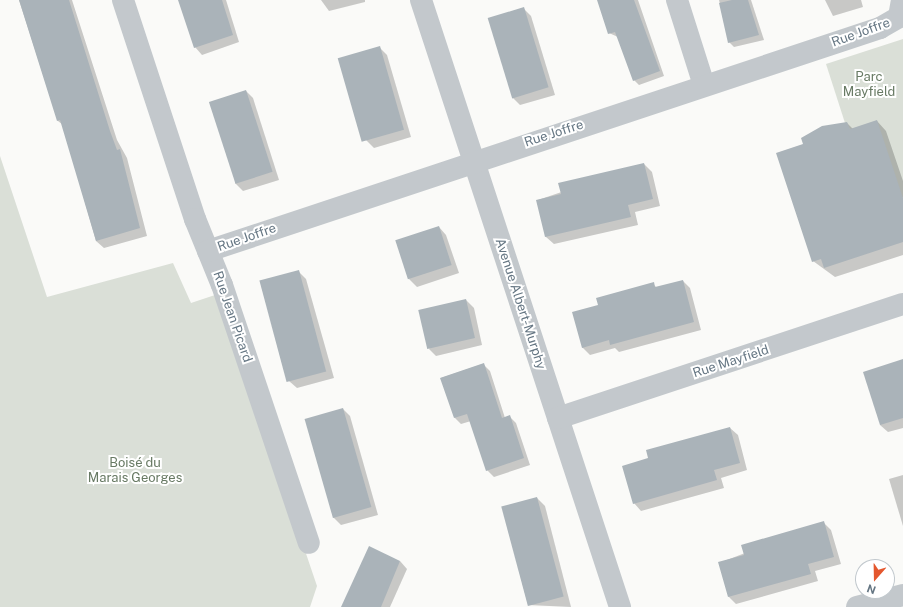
<!DOCTYPE html>
<html>
<head>
<meta charset="utf-8">
<style>
  body { margin:0 }
  #map { position:relative; width:903px; height:607px; overflow:hidden; background:#fafaf8; font-family:"Public Sans",sans-serif }
  div>[style] { position:absolute }
  [style*='--x'] { left:calc(var(--x)*1px); top:calc(var(--y)*1px); width:calc(var(--w)*1px); rotate:calc(var(--a)*1deg) }
  .green>* { inset:0; background:#dadfd7 }
  .shadow>* { inset:0; background:#0003 }
  .building>* { inset:0; background:#aab3b9; transform-origin:0 0 }
  .minor>* { height:22px; margin:-11px; padding:0 11px; transform-origin:11px; border-radius:11px; background:#c3c8cc }
  span { translate:-50% -50%; white-space:nowrap; text-align:center; line-height:1.15; -webkit-text-stroke:4px #fff; paint-order:stroke }
  .street-label { font-size:13px; color:#657683 }
  .park-label { font-size:13px; color:#687a64 }
  .north { position:absolute; left:855px; top:559px; width:40px; height:40px; box-sizing:border-box; background:#fff; border:1px solid #c1c8cd; border-radius:50%; rotate:200deg; font-size:11px; font-weight:700; line-height:16px; text-align:center; color:#657683 }
  .north::after { content:''; display:block; margin:auto; width:14px; height:18px; background:#e4572e; clip-path:polygon(50% 0,100% 100%,50% 72%,0 100%) }
</style>
</head>
<body>
<div id="map">
  <div class="green">
    <i style="clip-path:polygon(903px 39px,903px 198px,845px 123px,826px 64px)"></i>
    <i style="clip-path:polygon(0 156px,47px 297px,173px 263px,191px 303px,218px 294px,317px 586px,310px 607px,0 607px)"></i>
  </div>
  <div class="shadow">
    <i style="clip-path:polygon(19px 0,72px 0,117px 140px,127px 158px,147px 236px,104px 248px,96px 241px,63px 125px,58px 121px)"></i>
    <i style="clip-path:polygon(179px 0,226px 0,239px 42px,202px 55px,195px 47px)"></i>
    <i style="clip-path:polygon(321px 0,365px 0,365px 2px,329px 11px)"></i>
    <i style="clip-path:polygon(598px 0,638px 0,664px 76px,639px 85px,634px 80px,618px 37px,609px 33px)"></i>
    <i style="clip-path:polygon(719px 0,751px 0,764px 40px,734px 47px,729px 42px)"></i>
    <i style="clip-path:polygon(825px 0,861px 0,863px 7px,833px 16px)"></i>
    <i style="clip-path:polygon(523px 8px,531px 16px,555px 95px,520px 105px,513px 98px,489px 19px)"></i>
    <i style="clip-path:polygon(379px 47px,387px 55px,411px 137px,374px 148px,366px 140px)"></i>
    <i style="clip-path:polygon(246px 91px,253px 98px,279px 180px,243px 191px,235px 183px)"></i>
    <i style="clip-path:polygon(877px 121px,886px 131px,903px 181px,903px 255px,835px 277px,813px 261px,804px 145px,847px 123px,853px 129px)"></i>
    <i style="clip-path:polygon(644px 164px,652px 172px,660px 206px,635px 212px,638px 225px,554px 244px,546px 237px,538px 200px)"></i>
    <i style="clip-path:polygon(439px 227px,446px 235px,459px 273px,417px 287px,409px 279px)"></i>
    <i style="clip-path:polygon(298px 271px,306px 279px,334px 378px,297px 388px,289px 381px,261px 282px)"></i>
    <i style="clip-path:polygon(683px 281px,690px 288px,701px 330px,619px 352px,615px 348px,590px 355px,582px 347px,599px 306px,653px 284px,657px 288px)"></i>
    <i style="clip-path:polygon(466px 300px,474px 308px,482px 345px,436px 356px,429px 349px)"></i>
    <i style="clip-path:polygon(903px 360px,903px 428px,888px 432px,880px 425px)"></i>
    <i style="clip-path:polygon(483px 364px,490px 371px,505px 418px,509px 416px,516px 423px,530px 465px,494px 477px,487px 470px,471px 421px,461px 424px,455px 418px,441px 378px)"></i>
    <i style="clip-path:polygon(343px 409px,350px 416px,378px 515px,341px 525px,333px 517px)"></i>
    <i style="clip-path:polygon(730px 428px,738px 435px,747px 470px,721px 478px,724px 488px,641px 511px,634px 503px,649px 459px)"></i>
    <i style="clip-path:polygon(903px 475px,903px 526px,889px 479px)"></i>
    <i style="clip-path:polygon(537px 498px,545px 506px,571px 607px,528px 605px,503px 507px)"></i>
    <i style="clip-path:polygon(824px 523px,831px 530px,841px 564px,815px 571px,818px 581px,736px 604px,729px 597px,719px 563px)"></i>
    <i style="clip-path:polygon(400px 561px,407px 569px,390px 607px,342px 607px)"></i>
  </div>
  <div class="building">
    <i style="clip-path:polygon(19px 0,69px 0,110px 131px,117px 150px,120px 149px,140px 228px,96px 241px,60px 120px,57px 121px)"></i>
    <i style="clip-path:polygon(178px 0,222px 0,233px 35px,194px 48px)"></i>
    <i style="clip-path:polygon(597px 0,634px 0,660px 71px,633px 81px,615px 32px,608px 34px)"></i>
    <i style="clip-path:polygon(732px 0,748px 0,759px 35px,728px 43px,719px 3px)"></i>
    <i style="left:524px;top:7px;width:84px;height:38px;rotate:73deg"></i>
    <i style="left:380px;top:46px;width:87px;height:44px;rotate:74deg"></i>
    <i style="left:246px;top:90px;width:86px;height:39px;rotate:72deg"></i>
    <i style="clip-path:polygon(877px 120px,903px 198px,903px 242px,824px 268px,821px 259px,812px 262px,776px 153px,803px 144px,801px 138px,822px 126px,847px 122px,850px 129px)"></i>
    <i style="clip-path:polygon(644px 163px,653px 199px,628px 205px,631px 217px,545px 237px,536px 200px,561px 194px,558px 183px)"></i>
    <i style="left:439px;top:226px;width:41px;height:46px;rotate:72deg"></i>
    <i style="left:299px;top:270px;width:105px;height:41px;rotate:75deg"></i>
    <i style="clip-path:polygon(683px 280px,694px 322px,610px 345px,609px 340px,582px 348px,572px 312px,598px 305px,596px 298px,654px 282px,655px 287px)"></i>
    <i style="left:466px;top:299px;width:40px;height:49px;rotate:77deg"></i>
    <i style="clip-path:polygon(903px 359px,903px 418px,880px 425px,863px 372px)"></i>
    <i style="clip-path:polygon(484px 363px,502px 418px,510px 415px,524px 458px,486px 471px,467px 414px,454px 418px,440px 378px)"></i>
    <i style="left:343px;top:408px;width:103px;height:40px;rotate:74deg"></i>
    <i style="clip-path:polygon(730px 427px,740px 463px,714px 470px,717px 480px,633px 504px,622px 466px,648px 458px,646px 450px)"></i>
    <i style="left:537px;top:497px;width:103px;height:37px;rotate:75deg"></i>
    <i style="clip-path:polygon(824px 521px,834px 557px,808px 564px,811px 574px,728px 597px,718px 562px,744px 555px,741px 545px)"></i>
    <i style="clip-path:polygon(369px 546px,400px 561px,381px 607px,341px 607px)"></i>
  </div>
  <div class="minor">
    <i style="--x:123;--y:0;--w:231;--a:71.8"></i>
    <i style="--x:195;--y:219;--w:71;--a:67.8"></i>
    <i style="--x:222;--y:285;--w:272;--a:71.4"></i>
    <i style="--x:421;--y:0;--w:639;--a:71.85"></i>
    <i style="--x:677;--y:0;--w:89;--a:72.4"></i>
    <i style="--x:208;--y:251;--w:708;--a:-18.36"></i>
    <i style="--x:880;--y:28;--w:22;--a:-30"></i>
    <i style="--x:899;--y:17;--w:17;--a:-80"></i>
    <i style="--x:558;--y:418;--w:363;--a:-18.3"></i>
    <i style="--x:857;--y:607;--w:48;--a:-14.6"></i>
  </div>
  <div class="street-label">
    <span style="left:861px;top:33px;rotate:-20deg">Rue Joffre</span>
    <span style="left:554px;top:134px;rotate:-18deg">Rue Joffre</span>
    <span style="left:247px;top:238px;rotate:-19deg">Rue Joffre</span>
    <span style="left:520px;top:304px;rotate:72deg">Avenue Albert-Murphy</span>
    <span style="left:232px;top:317px;rotate:71deg">Rue Jean Picard</span>
    <span style="left:731px;top:362px;rotate:-18deg">Rue Mayfield</span>
  </div>
  <div class="park-label">
    <span style="left:869px;top:85px">Parc<br>Mayfield</span>
    <span style="left:135px;top:471px">Boisé du<br>Marais Georges</span>
  </div>
  <div class="north">N</div>
</div>
</body>
</html>
